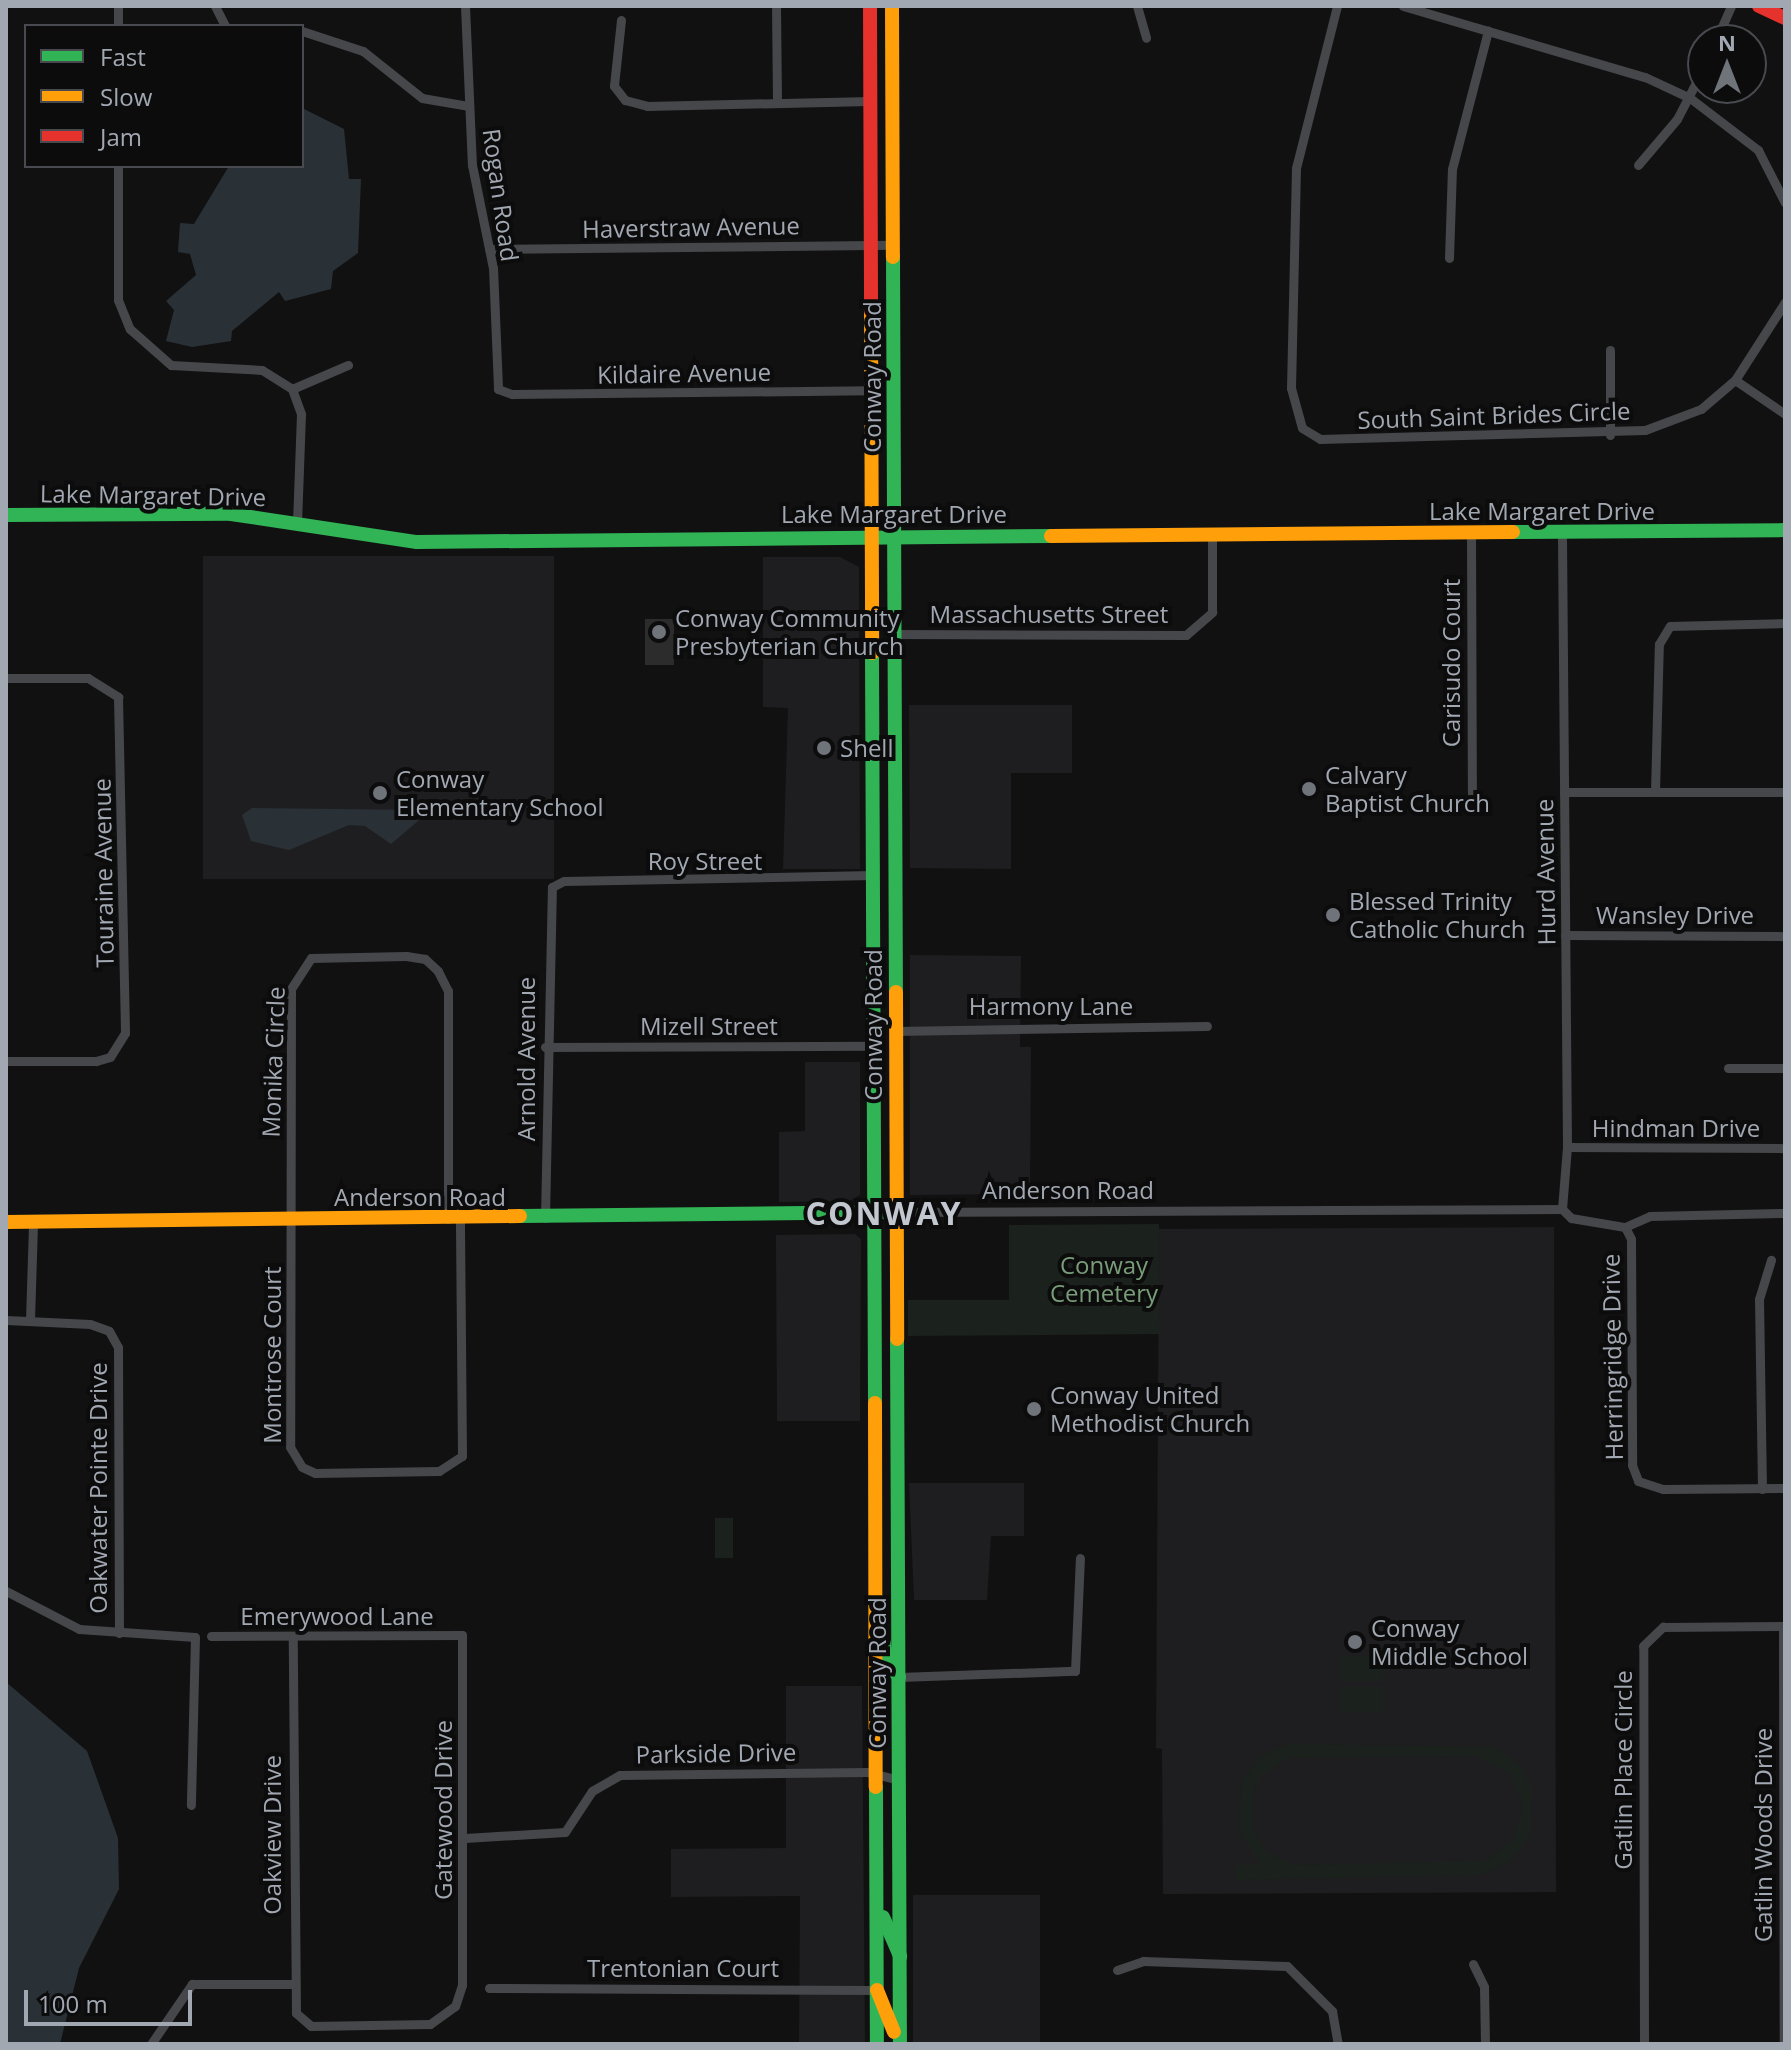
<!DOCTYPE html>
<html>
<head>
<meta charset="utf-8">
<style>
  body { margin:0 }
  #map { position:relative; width:1791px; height:2050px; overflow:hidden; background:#111112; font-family:"Open Sans",sans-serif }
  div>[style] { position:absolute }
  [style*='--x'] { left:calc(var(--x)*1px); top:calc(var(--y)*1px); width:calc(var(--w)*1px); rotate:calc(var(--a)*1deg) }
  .built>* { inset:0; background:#1e1e20; transform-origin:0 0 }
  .green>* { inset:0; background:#1b211c; transform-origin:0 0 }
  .water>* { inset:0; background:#293136 }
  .building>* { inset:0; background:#2c2c2d; transform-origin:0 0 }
  .street>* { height:9px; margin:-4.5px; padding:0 4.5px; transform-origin:4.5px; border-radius:4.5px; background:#46474a }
  .fast>* { height:14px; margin:-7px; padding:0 7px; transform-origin:7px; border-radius:7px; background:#30b455 }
  .slow>* { height:14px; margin:-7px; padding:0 7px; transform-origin:7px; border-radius:7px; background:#ff9f0a }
  .jam>* { height:14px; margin:-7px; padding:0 7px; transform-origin:7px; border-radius:7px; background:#e5322d }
  .dots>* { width:22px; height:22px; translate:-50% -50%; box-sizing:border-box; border:4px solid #0c0c0d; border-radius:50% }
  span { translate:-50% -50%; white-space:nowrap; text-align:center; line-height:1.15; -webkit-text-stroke:8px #0c0c0d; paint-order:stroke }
  .street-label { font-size:24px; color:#a2a8b2 }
  .poi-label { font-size:24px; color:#a2a8b2 }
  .left { translate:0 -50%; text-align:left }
  .park-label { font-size:24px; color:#7a9d79 }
  .district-label { font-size:32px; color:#c3c7cf; font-weight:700; letter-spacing:2px }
  .frame { position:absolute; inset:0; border:8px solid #a2a8b2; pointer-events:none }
  .legend { position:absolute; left:24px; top:24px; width:280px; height:144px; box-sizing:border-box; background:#0c0c0d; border:2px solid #484a4f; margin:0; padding:10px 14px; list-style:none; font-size:24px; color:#a2a8b2 }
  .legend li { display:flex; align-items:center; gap:16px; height:40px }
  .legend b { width:40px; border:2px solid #484a4f }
  .north { position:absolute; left:1687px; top:24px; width:80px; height:80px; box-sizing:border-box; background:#0c0c0d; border:2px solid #484a4f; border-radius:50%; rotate:0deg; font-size:22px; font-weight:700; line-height:32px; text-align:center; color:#a2a8b2 }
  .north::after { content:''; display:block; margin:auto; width:28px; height:36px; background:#6f737a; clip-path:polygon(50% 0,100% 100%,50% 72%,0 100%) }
  .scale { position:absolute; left:24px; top:1990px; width:168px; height:36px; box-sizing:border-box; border:4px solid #a2a8b2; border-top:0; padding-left:10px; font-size:24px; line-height:28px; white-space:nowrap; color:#a2a8b2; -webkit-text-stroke:6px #0c0c0d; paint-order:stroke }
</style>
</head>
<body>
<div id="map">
  <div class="built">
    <i style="left:554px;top:556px;width:323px;height:351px;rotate:90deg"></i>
    <i style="clip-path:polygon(763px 557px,840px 557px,859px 567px,860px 869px,783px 869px,788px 708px,763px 707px)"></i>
    <i style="clip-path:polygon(909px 705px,1072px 705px,1072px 773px,1011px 773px,1011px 869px,910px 868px)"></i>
    <i style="clip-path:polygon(910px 955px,1021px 956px,1020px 1047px,1031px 1047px,1030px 1194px,910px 1195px)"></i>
    <i style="clip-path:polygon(805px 1062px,860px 1062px,860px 1195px,849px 1201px,779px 1202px,779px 1132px,805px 1131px)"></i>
    <i style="clip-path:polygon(1554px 1227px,1556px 1892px,1163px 1894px,1162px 1749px,1156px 1748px,1159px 1229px)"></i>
    <i style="clip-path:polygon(855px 1234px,861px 1239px,860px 1421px,777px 1421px,776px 1235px)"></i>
    <i style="clip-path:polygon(909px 1483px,1024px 1483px,1024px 1536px,991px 1536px,987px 1600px,914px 1600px)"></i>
    <i style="clip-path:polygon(786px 1686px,862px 1686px,865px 2044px,799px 2044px,800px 1896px,671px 1897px,671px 1849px,786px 1848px)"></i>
    <i style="left:913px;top:1895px;width:127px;height:149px"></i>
  </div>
  <div class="green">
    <i style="clip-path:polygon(1159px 1224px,1160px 1334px,908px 1336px,908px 1300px,1009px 1300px,1009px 1225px)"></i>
    <i style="left:715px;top:1518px;width:18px;height:40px"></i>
    <i style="left:1341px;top:1656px;width:42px;height:25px"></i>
    <i style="left:1341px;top:1687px;width:42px;height:25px"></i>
    <i style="clip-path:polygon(evenodd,1289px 1744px,1496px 1747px,1518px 1764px,1532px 1788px,1531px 1834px,1510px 1862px,1481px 1875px,1236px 1880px,1236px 1865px,1262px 1865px,1238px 1830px,1242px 1780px,1263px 1755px,1289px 1744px,1477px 1756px,1510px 1774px,1523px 1808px,1514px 1839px,1486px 1861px,1294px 1865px,1268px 1853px,1253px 1831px,1253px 1790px,1264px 1773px,1289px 1758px,1477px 1756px)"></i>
  </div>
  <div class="water">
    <i style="clip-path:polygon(302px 108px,344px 129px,349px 179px,361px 179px,358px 253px,333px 271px,331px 289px,285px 301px,279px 292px,232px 331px,231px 341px,192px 347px,166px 341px,174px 310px,166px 301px,196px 275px,190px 254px,178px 252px,180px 223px,194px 224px,229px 166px,302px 166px)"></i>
    <i style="clip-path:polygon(252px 808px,416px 810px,418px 821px,391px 844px,365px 826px,349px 825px,289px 850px,251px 841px,242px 815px)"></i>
    <i style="clip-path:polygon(6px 1682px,87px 1751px,118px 1838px,119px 1889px,79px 1968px,60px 2044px,6px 2044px)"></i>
  </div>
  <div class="building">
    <i style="left:674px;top:619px;width:46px;height:29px;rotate:90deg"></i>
  </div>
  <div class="street">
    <i style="--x:118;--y:6;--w:20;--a:90"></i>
    <i style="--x:215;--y:6;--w:22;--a:63"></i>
    <i style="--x:465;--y:6;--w:159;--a:87.5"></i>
    <i style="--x:472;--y:165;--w:105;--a:78.5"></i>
    <i style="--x:493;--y:268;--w:121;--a:87.6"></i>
    <i style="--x:498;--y:389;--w:15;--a:20"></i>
    <i style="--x:512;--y:394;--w:359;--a:-0.6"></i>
    <i style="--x:776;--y:6;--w:96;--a:89.4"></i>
    <i style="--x:1137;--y:6;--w:33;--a:74"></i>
    <i style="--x:1337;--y:6;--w:167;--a:104.2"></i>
    <i style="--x:1296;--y:168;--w:220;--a:91.3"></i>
    <i style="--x:1291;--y:388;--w:41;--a:74.6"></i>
    <i style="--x:1302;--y:428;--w:21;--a:31"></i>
    <i style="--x:1320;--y:439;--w:325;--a:-1.6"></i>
    <i style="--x:1645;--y:430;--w:60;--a:-20.6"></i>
    <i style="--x:1701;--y:409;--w:45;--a:-40.5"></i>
    <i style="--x:1735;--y:380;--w:93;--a:-57.3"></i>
    <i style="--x:1403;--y:6;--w:252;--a:16.4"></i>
    <i style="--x:1645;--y:77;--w:50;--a:25"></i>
    <i style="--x:1690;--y:98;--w:86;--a:37.4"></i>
    <i style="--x:1758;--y:150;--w:59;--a:63"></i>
    <i style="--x:621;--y:20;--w:66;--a:96.1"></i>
    <i style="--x:614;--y:86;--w:18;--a:52"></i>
    <i style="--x:625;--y:100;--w:23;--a:15"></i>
    <i style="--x:647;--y:106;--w:223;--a:-1.3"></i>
    <i style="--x:302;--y:31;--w:64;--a:18.2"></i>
    <i style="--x:363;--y:51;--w:75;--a:38.5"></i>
    <i style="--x:422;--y:98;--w:48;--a:9.7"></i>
    <i style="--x:1716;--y:40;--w:37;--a:-66"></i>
    <i style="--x:1638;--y:165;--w:60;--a:-49.7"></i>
    <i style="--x:1677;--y:119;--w:56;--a:-62.5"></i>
    <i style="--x:118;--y:166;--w:134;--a:90"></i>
    <i style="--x:118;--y:300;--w:31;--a:68"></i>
    <i style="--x:130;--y:329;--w:55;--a:41.3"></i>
    <i style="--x:171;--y:365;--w:91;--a:3.1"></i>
    <i style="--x:262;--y:370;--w:36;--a:32"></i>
    <i style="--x:292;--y:389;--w:27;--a:70"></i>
    <i style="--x:301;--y:414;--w:110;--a:92.1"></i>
    <i style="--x:489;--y:249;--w:404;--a:-0.6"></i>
    <i style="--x:1449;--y:258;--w:89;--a:-88.1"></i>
    <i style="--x:1452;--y:169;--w:143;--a:-75.4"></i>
    <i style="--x:1610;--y:350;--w:85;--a:90"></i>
    <i style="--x:1735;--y:380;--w:60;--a:34.2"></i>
    <i style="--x:292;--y:389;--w:61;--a:-23.2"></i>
    <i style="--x:1471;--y:533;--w:260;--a:89.8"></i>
    <i style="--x:895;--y:634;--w:291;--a:0.2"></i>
    <i style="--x:1186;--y:635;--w:35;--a:-41"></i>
    <i style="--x:1212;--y:612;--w:78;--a:-90"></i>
    <i style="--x:6;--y:678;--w:82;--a:0"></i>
    <i style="--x:88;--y:678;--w:36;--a:32"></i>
    <i style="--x:118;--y:697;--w:336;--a:88.8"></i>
    <i style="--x:125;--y:1033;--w:28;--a:122"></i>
    <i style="--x:110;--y:1057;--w:15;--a:164"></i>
    <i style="--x:96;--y:1061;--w:90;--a:180"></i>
    <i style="--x:1564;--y:792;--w:221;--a:0"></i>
    <i style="--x:1655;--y:792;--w:148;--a:-88.5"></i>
    <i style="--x:1659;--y:644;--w:21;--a:-59"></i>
    <i style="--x:1670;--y:626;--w:115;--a:-1.5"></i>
    <i style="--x:1565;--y:935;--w:220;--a:0.3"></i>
    <i style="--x:895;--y:1031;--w:312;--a:-0.9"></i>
    <i style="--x:545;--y:1047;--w:327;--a:-0.2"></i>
    <i style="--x:1728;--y:1068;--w:57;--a:0"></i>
    <i style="--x:1567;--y:1147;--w:218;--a:0.3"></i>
    <i style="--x:1562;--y:1209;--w:62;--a:-85.4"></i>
    <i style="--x:1567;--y:1147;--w:614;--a:-90.47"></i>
    <i style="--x:1562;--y:1209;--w:13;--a:45"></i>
    <i style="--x:1571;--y:1218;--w:55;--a:9.5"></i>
    <i style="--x:894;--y:1212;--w:668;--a:-0.26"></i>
    <i style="--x:545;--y:1218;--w:331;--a:-88.8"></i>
    <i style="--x:552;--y:887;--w:13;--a:-27"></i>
    <i style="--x:564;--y:881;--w:309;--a:-1.1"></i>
    <i style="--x:448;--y:1219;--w:228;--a:-90"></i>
    <i style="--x:448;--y:991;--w:22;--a:-117"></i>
    <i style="--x:438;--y:971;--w:18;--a:-137"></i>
    <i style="--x:425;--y:959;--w:19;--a:-171"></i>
    <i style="--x:406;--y:956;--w:95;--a:178.8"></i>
    <i style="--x:311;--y:958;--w:37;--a:123"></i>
    <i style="--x:291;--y:989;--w:458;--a:90.1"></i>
    <i style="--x:290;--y:1447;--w:23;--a:59"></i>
    <i style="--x:302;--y:1467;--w:14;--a:25"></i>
    <i style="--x:315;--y:1473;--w:124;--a:-0.9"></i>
    <i style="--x:439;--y:1471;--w:27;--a:-33"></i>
    <i style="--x:462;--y:1456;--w:237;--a:-90.5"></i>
    <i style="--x:1625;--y:1227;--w:13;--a:63"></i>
    <i style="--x:1631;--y:1239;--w:226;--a:89.7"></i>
    <i style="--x:1632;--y:1465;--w:17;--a:69"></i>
    <i style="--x:1638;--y:1481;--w:26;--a:18"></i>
    <i style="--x:1663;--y:1489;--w:122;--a:-0.5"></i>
    <i style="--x:1625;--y:1227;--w:27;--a:-24"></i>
    <i style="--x:1650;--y:1216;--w:135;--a:-1.3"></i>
    <i style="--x:6;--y:1320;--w:84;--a:2.7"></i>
    <i style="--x:90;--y:1324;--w:20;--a:20"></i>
    <i style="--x:109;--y:1331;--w:18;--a:61"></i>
    <i style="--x:118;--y:1347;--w:286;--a:89.8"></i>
    <i style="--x:30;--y:1320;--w:98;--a:-88.2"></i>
    <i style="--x:1762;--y:1489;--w:190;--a:-90.9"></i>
    <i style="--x:1759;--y:1299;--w:41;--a:-72.9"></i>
    <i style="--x:6;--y:1591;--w:82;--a:27.5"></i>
    <i style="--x:79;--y:1629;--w:116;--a:3.9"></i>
    <i style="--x:195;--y:1637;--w:168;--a:91.4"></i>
    <i style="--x:1783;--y:1626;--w:418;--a:89.9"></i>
    <i style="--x:211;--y:1636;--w:251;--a:-0.2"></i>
    <i style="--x:462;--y:1635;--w:350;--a:90"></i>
    <i style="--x:462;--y:1985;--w:22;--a:108"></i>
    <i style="--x:455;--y:2006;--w:31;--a:144"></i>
    <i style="--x:430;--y:2024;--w:119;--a:179"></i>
    <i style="--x:311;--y:2026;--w:20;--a:-139"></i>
    <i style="--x:296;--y:2013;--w:377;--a:-90.5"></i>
    <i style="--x:899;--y:1677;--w:176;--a:-2"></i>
    <i style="--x:1075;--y:1671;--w:113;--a:-87.5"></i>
    <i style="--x:465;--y:1838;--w:100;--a:-3.4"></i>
    <i style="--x:565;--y:1832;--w:49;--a:-56.6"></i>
    <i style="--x:592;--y:1791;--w:32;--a:-30"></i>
    <i style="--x:620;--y:1775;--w:247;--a:-0.7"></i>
    <i style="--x:867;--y:1772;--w:33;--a:14"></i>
    <i style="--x:1473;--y:1964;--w:25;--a:64"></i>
    <i style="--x:1484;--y:1987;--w:57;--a:89"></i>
    <i style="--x:1117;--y:1970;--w:28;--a:-19"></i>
    <i style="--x:1143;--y:1961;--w:144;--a:2"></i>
    <i style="--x:1287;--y:1966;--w:64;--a:45"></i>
    <i style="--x:1332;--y:2011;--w:34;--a:80"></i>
    <i style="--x:489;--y:1988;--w:388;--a:0.3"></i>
    <i style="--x:151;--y:2044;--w:73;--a:-55.7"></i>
    <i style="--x:192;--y:1984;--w:100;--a:0"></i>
    <i style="--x:1644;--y:2044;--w:398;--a:-90.1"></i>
    <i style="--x:1643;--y:1646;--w:28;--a:-44"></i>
    <i style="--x:1663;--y:1627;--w:122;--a:-0.5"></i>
  </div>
  <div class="fast">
    <i style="--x:893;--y:257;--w:735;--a:89.77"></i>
    <i style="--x:6;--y:515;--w:225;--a:-0.3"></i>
    <i style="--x:231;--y:514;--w:188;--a:8.6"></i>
    <i style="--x:417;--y:542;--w:634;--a:-0.54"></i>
    <i style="--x:1513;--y:532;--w:272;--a:-0.4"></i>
    <i style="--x:872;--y:653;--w:750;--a:89.77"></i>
    <i style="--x:520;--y:1216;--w:374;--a:-0.6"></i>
    <i style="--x:897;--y:1339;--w:705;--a:89.76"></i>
    <i style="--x:882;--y:1635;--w:26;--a:79"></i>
    <i style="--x:887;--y:1661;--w:20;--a:53"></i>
    <i style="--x:876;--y:1787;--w:257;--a:89.8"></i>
    <i style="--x:883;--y:1917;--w:43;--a:66.4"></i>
  </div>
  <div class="slow">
    <i style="--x:892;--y:6;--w:251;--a:89.8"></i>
    <i style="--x:871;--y:311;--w:342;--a:89.8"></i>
    <i style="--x:1051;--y:536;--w:462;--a:-0.5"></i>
    <i style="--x:896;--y:992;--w:347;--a:89.8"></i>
    <i style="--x:6;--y:1222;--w:514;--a:-0.67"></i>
    <i style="--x:875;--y:1403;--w:384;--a:89.9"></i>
    <i style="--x:877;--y:1990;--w:45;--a:68"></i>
  </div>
  <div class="jam">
    <i style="--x:870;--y:6;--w:305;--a:89.8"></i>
    <i style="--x:1759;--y:6;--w:29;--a:25"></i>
  </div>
  <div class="dots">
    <i style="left:659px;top:632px;background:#6f737a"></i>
    <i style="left:824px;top:748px;background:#6f737a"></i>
    <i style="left:1309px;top:789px;background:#6f737a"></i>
    <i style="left:380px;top:793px;background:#6f737a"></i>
    <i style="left:1333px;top:915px;background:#6f737a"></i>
    <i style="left:1034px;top:1409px;background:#6f737a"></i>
    <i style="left:1355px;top:1642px;background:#6f737a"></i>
  </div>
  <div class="street-label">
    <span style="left:501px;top:195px;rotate:82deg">Rogan Road</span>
    <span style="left:691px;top:227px;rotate:-1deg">Haverstraw Avenue</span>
    <span style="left:684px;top:373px;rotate:-1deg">Kildaire Avenue</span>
    <span style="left:872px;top:377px;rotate:-90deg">Conway Road</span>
    <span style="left:1494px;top:415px;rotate:-2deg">South Saint Brides Circle</span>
    <span style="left:153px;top:495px;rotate:1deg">Lake Margaret Drive</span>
    <span style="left:1542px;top:511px">Lake Margaret Drive</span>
    <span style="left:894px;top:514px">Lake Margaret Drive</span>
    <span style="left:1049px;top:614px">Massachusetts Street</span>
    <span style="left:1451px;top:663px;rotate:-90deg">Carisudo Court</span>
    <span style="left:705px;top:861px">Roy Street</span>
    <span style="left:1545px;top:872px;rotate:-91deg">Hurd Avenue</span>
    <span style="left:103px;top:873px;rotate:-91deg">Touraine Avenue</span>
    <span style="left:1675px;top:915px">Wansley Drive</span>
    <span style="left:1051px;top:1006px">Harmony Lane</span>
    <span style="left:873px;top:1025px;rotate:-90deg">Conway Road</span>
    <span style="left:709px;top:1026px">Mizell Street</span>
    <span style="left:526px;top:1059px;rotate:-90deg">Arnold Avenue</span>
    <span style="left:273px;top:1062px;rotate:-88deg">Monika Circle</span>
    <span style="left:1676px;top:1128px">Hindman Drive</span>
    <span style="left:1068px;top:1190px">Anderson Road</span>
    <span style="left:420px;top:1197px">Anderson Road</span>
    <span style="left:272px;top:1355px;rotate:-90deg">Montrose Court</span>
    <span style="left:1612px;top:1357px;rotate:-91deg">Herringridge Drive</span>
    <span style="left:98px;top:1488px;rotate:-90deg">Oakwater Pointe Drive</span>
    <span style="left:337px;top:1616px">Emerywood Lane</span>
    <span style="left:877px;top:1673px;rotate:-90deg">Conway Road</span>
    <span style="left:716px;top:1753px;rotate:-1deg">Parkside Drive</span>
    <span style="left:1623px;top:1770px;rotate:-90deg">Gatlin Place Circle</span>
    <span style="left:443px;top:1810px;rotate:-90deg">Gatewood Drive</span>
    <span style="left:272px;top:1835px;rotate:-90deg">Oakview Drive</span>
    <span style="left:1763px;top:1835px;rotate:-90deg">Gatlin Woods Drive</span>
    <span style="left:683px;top:1968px">Trentonian Court</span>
  </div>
  <div class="poi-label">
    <span class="left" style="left:675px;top:632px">Conway Community<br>Presbyterian Church</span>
    <span class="left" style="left:840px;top:748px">Shell</span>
    <span class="left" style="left:1325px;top:789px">Calvary<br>Baptist Church</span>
    <span class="left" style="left:396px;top:793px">Conway<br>Elementary School</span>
    <span class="left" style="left:1349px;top:915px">Blessed Trinity<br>Catholic Church</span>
    <span class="left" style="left:1050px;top:1409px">Conway United<br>Methodist Church</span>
    <span class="left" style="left:1371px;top:1642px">Conway<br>Middle School</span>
  </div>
  <div class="park-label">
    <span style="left:1104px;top:1279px">Conway<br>Cemetery</span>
  </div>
  <div class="district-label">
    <span style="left:884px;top:1213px">CONWAY</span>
  </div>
  <div class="frame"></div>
  <ul class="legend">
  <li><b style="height:10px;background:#30b455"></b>Fast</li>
  <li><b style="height:10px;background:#ff9f0a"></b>Slow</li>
  <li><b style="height:10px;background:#e5322d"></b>Jam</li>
  </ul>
  <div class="north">N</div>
  <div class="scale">100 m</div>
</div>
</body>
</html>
